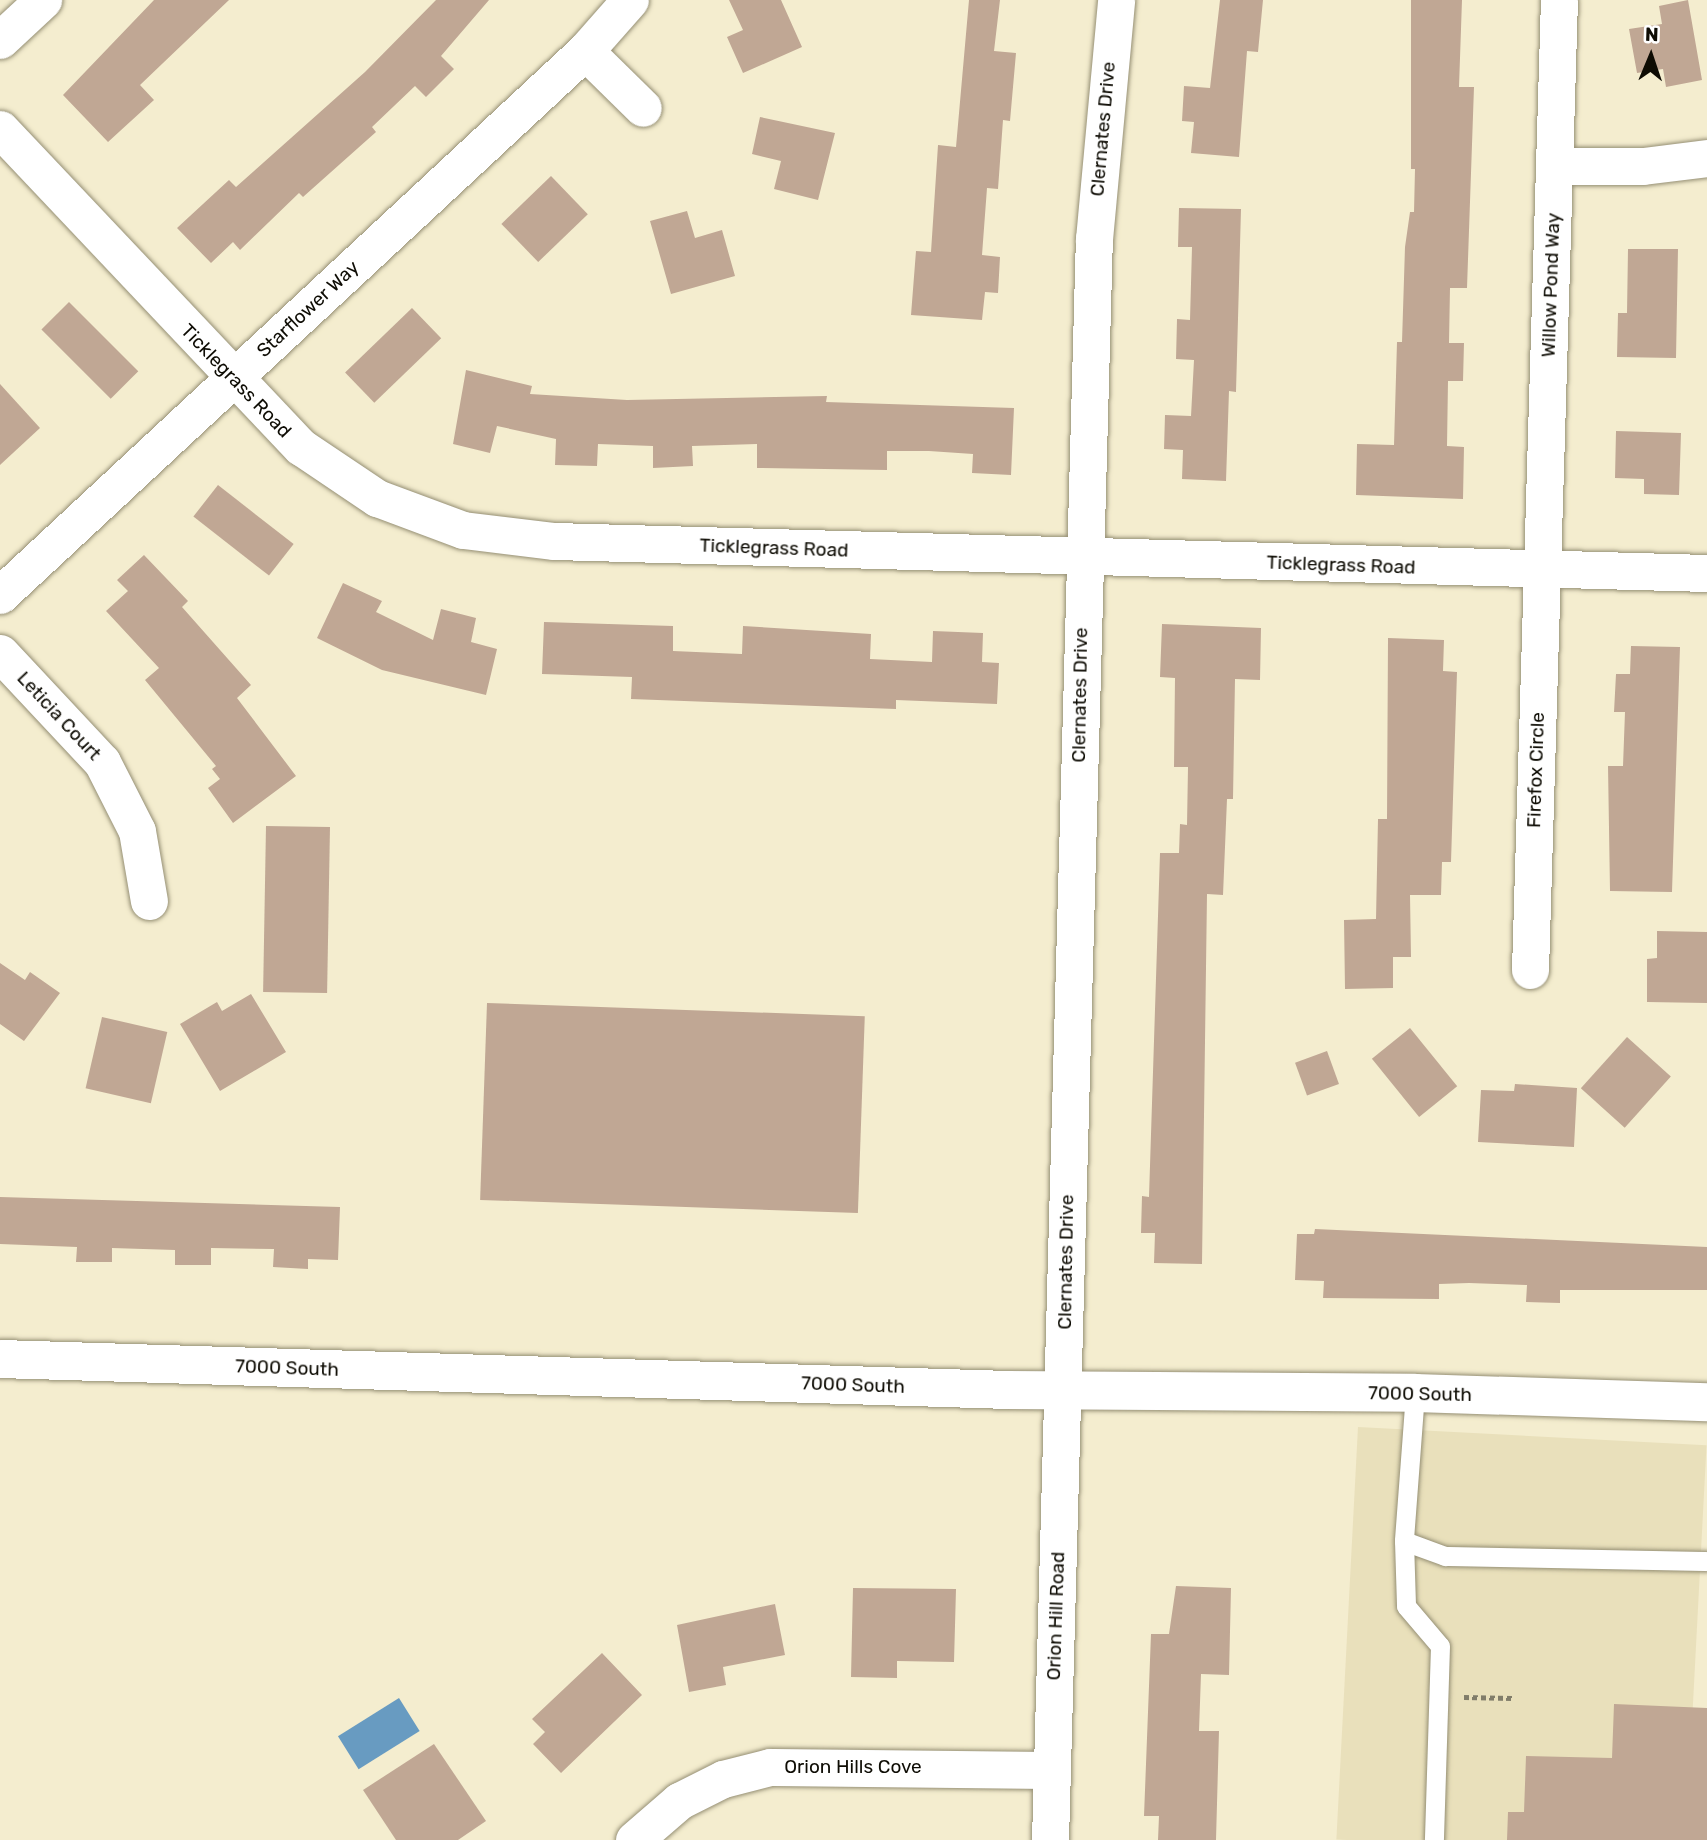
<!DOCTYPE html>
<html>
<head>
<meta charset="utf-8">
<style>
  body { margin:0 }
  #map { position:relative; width:1707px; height:1840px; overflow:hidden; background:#f4edcf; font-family:Rubik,sans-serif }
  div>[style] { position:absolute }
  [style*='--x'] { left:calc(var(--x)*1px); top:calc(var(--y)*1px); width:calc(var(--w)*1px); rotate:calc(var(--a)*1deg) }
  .built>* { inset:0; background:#e9e0bb; transform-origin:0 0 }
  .water>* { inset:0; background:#689bc1; transform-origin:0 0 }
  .building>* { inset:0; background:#c0a794; transform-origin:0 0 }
  .path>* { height:4.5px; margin-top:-2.25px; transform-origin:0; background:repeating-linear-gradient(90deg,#817d6a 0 5px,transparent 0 8.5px) }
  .roads { filter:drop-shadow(0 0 2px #958f74) drop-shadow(0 0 2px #958f74) }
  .service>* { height:19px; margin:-9.5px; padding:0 9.5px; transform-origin:9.5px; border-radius:9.5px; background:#fff }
  .minor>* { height:37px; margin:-18.5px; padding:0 18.5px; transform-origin:18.5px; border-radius:18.5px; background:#fff }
  .tertiary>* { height:38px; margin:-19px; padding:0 19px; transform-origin:19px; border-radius:19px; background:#fff }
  span { translate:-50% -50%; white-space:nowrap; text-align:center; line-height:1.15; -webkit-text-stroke:7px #fff; paint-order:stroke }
  .street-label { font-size:19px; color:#0e0c04 }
  .north { position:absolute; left:1616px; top:21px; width:70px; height:70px; -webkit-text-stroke:5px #fff; paint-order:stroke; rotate:2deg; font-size:19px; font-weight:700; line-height:28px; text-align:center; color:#0e0c04 }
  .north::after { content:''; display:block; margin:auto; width:24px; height:32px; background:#0e0c04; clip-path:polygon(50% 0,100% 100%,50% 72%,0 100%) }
</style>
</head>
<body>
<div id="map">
  <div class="built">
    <i style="left:1358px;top:1427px;width:349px;height:413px;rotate:3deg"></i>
  </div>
  <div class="water">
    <i style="left:399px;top:1698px;width:39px;height:72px;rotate:58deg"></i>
  </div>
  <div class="building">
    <i style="clip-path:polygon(154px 0,229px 0,140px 85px,154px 100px,108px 142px,63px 95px)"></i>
    <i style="clip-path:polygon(436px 0,489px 0,441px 56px,454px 69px,426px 97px,415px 86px,372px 127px,376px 132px,303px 197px,299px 193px,240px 250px,233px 242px,211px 263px,177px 228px,229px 180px,236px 187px,365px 72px)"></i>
    <i style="clip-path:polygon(729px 0,781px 0,802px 47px,743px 73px,727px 37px,743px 30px)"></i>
    <i style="clip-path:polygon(969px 0,1000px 0,994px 51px,1016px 53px,1010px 121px,1003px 120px,998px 189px,987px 188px,982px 255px,1000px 257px,998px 293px,985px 292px,982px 320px,911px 315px,916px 251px,931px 252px,938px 145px,956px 147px)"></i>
    <i style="clip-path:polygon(1220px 0,1263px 0,1258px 52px,1247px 51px,1239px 157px,1191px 153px,1194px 122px,1182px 121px,1184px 86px,1210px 88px)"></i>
    <i style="clip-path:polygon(1411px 0,1462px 0,1459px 87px,1474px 87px,1467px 288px,1450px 288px,1449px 343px,1464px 343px,1463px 381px,1448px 381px,1447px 446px,1464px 447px,1463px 499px,1356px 495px,1357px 444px,1394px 445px,1397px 342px,1402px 342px,1405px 247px,1410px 212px,1414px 212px,1415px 169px,1411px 169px)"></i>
    <i style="clip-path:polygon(1688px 0,1702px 80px,1666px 87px,1663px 69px,1637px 73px,1629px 29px,1662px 24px,1659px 6px)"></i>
    <i style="clip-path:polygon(760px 117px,835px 133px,818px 200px,774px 189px,781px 161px,752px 154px)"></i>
    <i style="left:551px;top:176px;width:53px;height:69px;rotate:46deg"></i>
    <i style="clip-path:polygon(1179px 208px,1241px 209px,1236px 392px,1229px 391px,1226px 481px,1182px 479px,1183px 450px,1164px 449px,1165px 415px,1191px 416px,1194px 360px,1176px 359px,1177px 319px,1190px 320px,1192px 247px,1178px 247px)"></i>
    <i style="clip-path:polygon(687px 211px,695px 238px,722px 230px,735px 276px,671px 294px,650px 221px)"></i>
    <i style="clip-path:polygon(1628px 249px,1678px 249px,1676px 358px,1617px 357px,1618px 313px,1627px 313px)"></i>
    <i style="left:69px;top:302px;width:98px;height:39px;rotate:45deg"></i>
    <i style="left:412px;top:308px;width:42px;height:93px;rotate:46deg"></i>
    <i style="clip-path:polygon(466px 370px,532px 386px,530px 394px,627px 400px,827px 396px,826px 402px,1014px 408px,1011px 475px,972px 473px,973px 454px,929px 451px,887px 451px,887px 470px,757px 468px,757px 444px,692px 446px,693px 466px,653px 468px,653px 446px,598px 444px,597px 466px,555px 465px,556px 439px,497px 426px,490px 453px,453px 444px)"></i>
    <i style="clip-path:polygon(0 384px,40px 428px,0 465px)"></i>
    <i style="clip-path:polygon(1616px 431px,1681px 433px,1679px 495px,1644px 494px,1644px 479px,1615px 478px)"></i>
    <i style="left:218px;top:485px;width:96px;height:40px;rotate:38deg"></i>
    <i style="clip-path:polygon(144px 555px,188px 601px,182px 607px,251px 685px,237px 698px,296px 776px,233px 823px,208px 788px,220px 779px,212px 769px,216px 766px,145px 680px,159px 668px,106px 611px,128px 591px,117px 580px)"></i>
    <i style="clip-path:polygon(343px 583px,382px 601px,376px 612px,433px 640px,441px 609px,476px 618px,471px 642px,497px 649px,486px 695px,382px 670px,317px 638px)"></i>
    <i style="clip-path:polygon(544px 622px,673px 626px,673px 651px,742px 654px,743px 626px,871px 634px,870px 659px,932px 662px,933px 631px,983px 633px,982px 662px,999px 663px,997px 704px,896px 700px,896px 709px,631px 699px,632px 677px,542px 674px)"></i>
    <i style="clip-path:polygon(1162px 624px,1261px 628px,1260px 680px,1235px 679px,1233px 799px,1227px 799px,1223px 895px,1207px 894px,1202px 1264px,1154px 1263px,1155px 1233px,1141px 1233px,1142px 1196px,1149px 1197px,1160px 853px,1179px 853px,1180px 824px,1187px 825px,1188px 767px,1174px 767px,1175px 678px,1160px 677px)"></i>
    <i style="clip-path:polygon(1388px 638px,1444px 640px,1443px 671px,1457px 672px,1451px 862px,1442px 862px,1441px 895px,1410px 895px,1411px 957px,1393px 957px,1393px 988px,1345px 989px,1344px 920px,1376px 919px,1378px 819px,1387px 819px)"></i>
    <i style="clip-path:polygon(1631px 646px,1680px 647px,1672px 892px,1610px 891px,1608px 766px,1623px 766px,1625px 712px,1614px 712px,1616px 674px,1630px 674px)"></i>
    <i style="left:266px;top:826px;width:64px;height:166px;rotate:1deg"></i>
    <i style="clip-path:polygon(1657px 931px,1707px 932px,1707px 1003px,1647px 1002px,1647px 959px,1657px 958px)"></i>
    <i style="clip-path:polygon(0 963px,25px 980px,30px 972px,60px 993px,24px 1041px,0 1024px)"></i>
    <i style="clip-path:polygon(251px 994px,286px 1052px,220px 1091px,180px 1024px,217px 1002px,222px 1011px)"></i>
    <i style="left:487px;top:1003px;width:378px;height:197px;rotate:2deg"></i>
    <i style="left:102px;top:1017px;width:67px;height:73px;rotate:13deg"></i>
    <i style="left:1410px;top:1028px;width:75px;height:49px;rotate:51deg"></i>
    <i style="left:1627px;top:1037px;width:59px;height:69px;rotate:42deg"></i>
    <i style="left:1327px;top:1051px;width:35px;height:34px;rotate:70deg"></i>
    <i style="clip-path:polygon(1515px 1084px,1577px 1088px,1574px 1147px,1478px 1142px,1481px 1090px,1514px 1091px)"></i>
    <i style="clip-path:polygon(0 1197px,340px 1207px,338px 1260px,308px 1259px,308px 1269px,273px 1267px,274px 1249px,211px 1248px,211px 1265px,175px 1265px,175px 1250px,112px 1248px,112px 1262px,76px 1262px,77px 1247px,0 1244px)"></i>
    <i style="clip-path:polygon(1315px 1229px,1707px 1247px,1707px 1290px,1560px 1290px,1560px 1303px,1526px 1302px,1527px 1285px,1469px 1283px,1439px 1284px,1439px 1299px,1323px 1298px,1324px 1281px,1295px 1280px,1297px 1234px,1314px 1234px)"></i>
    <i style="clip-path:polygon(1176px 1586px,1231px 1588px,1229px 1675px,1201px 1674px,1199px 1731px,1219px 1731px,1216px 1840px,1158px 1840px,1159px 1816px,1144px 1816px,1151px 1634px,1169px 1634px)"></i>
    <i style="clip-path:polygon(853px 1588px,956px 1589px,954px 1662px,897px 1661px,897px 1678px,851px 1677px)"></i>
    <i style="clip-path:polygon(775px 1604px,785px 1655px,723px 1667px,726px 1685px,689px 1692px,677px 1625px)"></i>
    <i style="clip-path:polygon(602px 1653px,642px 1695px,561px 1773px,533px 1744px,545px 1732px,532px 1719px)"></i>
    <i style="clip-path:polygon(1614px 1704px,1707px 1708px,1707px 1840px,1507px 1840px,1508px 1812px,1524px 1812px,1526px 1756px,1612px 1758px)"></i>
    <i style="clip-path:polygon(434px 1744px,486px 1821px,458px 1840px,396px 1840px,363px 1790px)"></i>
  </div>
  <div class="path">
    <i style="--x:1464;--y:1697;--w:48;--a:1.2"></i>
  </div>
  <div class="roads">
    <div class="service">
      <i style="--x:1415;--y:1393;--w:148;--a:94.3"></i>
      <i style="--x:1404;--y:1541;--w:44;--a:20.1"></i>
      <i style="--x:1445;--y:1556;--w:262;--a:1.1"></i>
      <i style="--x:1404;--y:1541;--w:65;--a:88.2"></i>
      <i style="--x:1406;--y:1606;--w:52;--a:49.6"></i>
      <i style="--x:1440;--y:1646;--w:194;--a:91.8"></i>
    </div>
    <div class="minor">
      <i style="--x:0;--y:40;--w:59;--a:-42.9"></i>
      <i style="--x:585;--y:51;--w:81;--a:44.5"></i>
      <i style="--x:0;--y:129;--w:438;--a:46.6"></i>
      <i style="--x:301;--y:447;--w:92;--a:33.9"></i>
      <i style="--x:377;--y:498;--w:92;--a:20.4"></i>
      <i style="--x:463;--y:530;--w:92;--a:6.9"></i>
      <i style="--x:554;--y:541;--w:1153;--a:1.59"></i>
      <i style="--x:1554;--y:166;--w:89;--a:0"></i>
      <i style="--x:1643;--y:166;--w:64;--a:-7.1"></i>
      <i style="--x:0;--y:595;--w:799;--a:-42.92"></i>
      <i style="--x:585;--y:51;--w:68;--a:-48.6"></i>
      <i style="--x:0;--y:653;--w:149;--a:46.9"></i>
      <i style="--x:102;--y:762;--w:77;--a:63.1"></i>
      <i style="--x:137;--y:831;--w:71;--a:80.3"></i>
      <i style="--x:1530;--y:970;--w:970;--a:-88.29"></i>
      <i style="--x:634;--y:1840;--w:60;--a:-40.9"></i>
      <i style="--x:679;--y:1801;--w:49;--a:-26.6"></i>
      <i style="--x:723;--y:1779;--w:49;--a:-14.3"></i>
      <i style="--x:770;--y:1767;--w:282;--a:0.6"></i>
      <i style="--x:1050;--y:1840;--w:1602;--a:-88.43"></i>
      <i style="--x:1094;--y:239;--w:240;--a:-84.7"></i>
    </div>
    <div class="tertiary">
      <i style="--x:0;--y:1359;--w:1008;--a:1.76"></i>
      <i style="--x:1008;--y:1390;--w:407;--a:0.4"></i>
      <i style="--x:1415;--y:1393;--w:292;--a:1.8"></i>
    </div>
  </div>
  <div class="street-label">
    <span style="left:1103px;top:129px;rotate:-85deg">Clernates Drive</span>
    <span style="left:1551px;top:285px;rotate:-88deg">Willow Pond Way</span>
    <span style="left:308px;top:309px;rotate:-43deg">Starflower Way</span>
    <span style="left:236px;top:381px;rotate:46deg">Ticklegrass Road</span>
    <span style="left:774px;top:548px;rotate:2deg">Ticklegrass Road</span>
    <span style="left:1341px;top:565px;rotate:2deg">Ticklegrass Road</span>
    <span style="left:1080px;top:695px;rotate:-89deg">Clernates Drive</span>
    <span style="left:59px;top:716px;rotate:47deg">Leticia Court</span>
    <span style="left:1536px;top:770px;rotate:-88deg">Firefox Circle</span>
    <span style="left:1066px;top:1262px;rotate:-89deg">Clernates Drive</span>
    <span style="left:287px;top:1368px;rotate:2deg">7000 South</span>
    <span style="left:853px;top:1385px;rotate:2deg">7000 South</span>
    <span style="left:1420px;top:1394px;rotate:1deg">7000 South</span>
    <span style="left:1056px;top:1616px;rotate:-88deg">Orion Hill Road</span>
    <span style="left:853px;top:1767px">Orion Hills Cove</span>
  </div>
  <div class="north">N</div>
</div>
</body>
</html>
